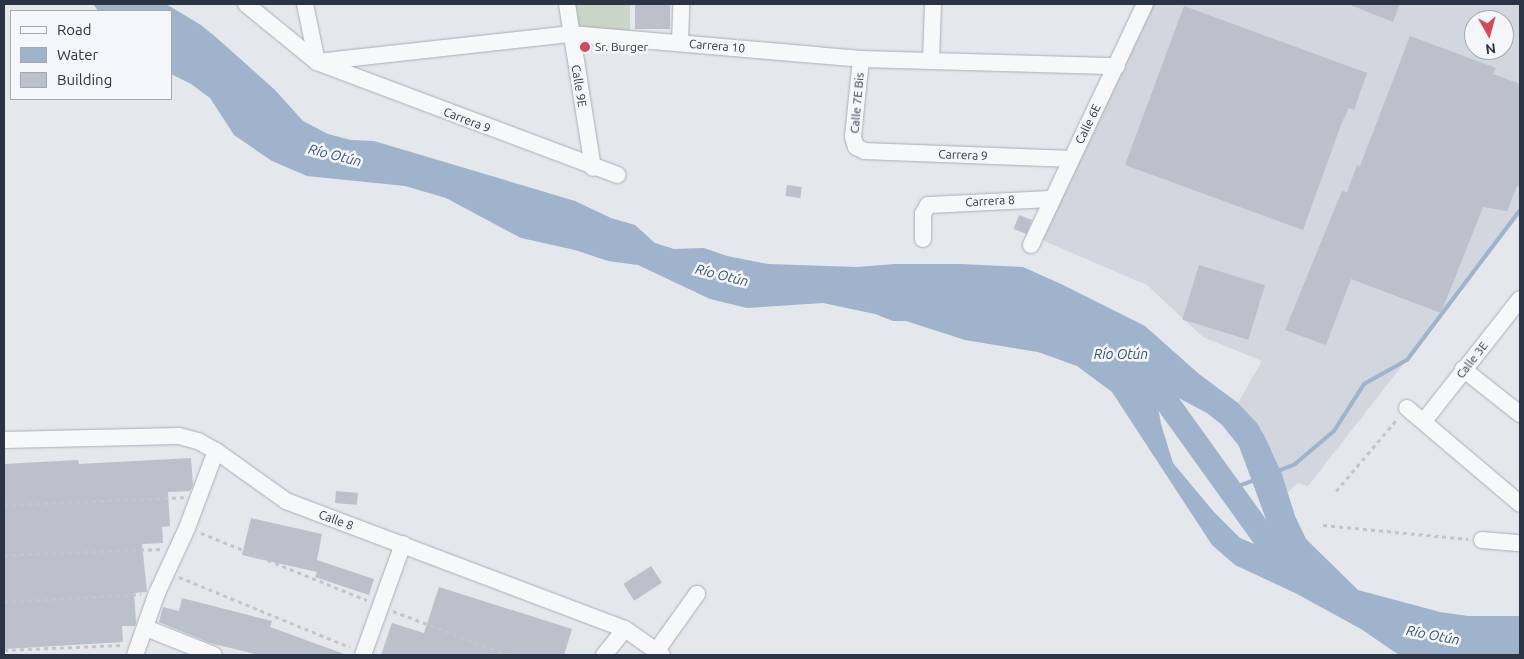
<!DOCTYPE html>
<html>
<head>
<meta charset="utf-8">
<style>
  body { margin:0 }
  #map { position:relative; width:1524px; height:659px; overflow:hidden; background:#e4e7ec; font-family:Ubuntu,sans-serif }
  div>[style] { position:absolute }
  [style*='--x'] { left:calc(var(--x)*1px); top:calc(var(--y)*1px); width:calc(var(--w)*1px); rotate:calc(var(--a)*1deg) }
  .built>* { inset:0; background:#d2d6de }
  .green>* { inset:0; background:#c9d6c5 }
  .water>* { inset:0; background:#9fb4cc }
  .stream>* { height:4px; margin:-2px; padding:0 2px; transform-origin:2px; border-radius:2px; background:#9fb4cc }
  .river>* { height:24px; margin:-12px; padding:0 12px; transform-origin:12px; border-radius:12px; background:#9fb4cc }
  .building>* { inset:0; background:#bbc0ca; transform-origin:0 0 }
  .path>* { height:2.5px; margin-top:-1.25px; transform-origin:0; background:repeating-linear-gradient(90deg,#c2c5cb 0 4px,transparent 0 8px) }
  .roads { filter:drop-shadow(0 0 1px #a9aeb7) drop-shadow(0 0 1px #a9aeb7) }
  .minor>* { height:16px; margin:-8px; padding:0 8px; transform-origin:8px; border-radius:8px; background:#f7f8fa }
  .dots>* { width:14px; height:14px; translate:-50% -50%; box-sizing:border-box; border:2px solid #f4f6f9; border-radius:50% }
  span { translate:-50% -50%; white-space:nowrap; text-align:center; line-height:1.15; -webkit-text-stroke:5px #f4f6f9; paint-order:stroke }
  .street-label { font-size:12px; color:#2b3445 }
  .poi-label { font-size:12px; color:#2b3445 }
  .left { translate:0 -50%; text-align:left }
  .water-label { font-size:14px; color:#34527a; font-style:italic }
  .frame { position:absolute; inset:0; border:5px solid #2b3445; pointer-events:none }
  .legend { position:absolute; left:10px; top:10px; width:162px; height:90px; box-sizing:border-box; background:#f4f6f9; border:1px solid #a4a8b1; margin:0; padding:6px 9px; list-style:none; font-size:15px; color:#2b3445 }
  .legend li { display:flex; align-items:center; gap:10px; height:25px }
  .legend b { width:25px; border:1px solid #a4a8b1 }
  .north { position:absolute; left:1464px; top:10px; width:50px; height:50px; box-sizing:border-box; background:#f4f6f9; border:1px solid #a4a8b1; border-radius:50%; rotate:173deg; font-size:14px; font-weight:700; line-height:20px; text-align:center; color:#2b3445 }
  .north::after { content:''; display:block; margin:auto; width:18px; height:22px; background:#d1495b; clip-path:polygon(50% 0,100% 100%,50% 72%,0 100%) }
</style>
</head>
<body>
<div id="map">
  <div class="built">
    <i style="clip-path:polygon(evenodd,1145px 4px,1520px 4px,1520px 215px,1308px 486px,1298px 483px,1288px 492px,1265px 437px,1257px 423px,1238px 403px,1262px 361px,1203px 337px,1147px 285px,1035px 237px,1145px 4px,1474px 20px,1504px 20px,1504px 50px,1474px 50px,1474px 20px)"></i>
  </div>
  <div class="green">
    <i style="clip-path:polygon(567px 4px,630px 4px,630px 39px,571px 34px)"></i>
  </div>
  <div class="water">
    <i style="clip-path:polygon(evenodd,93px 4px,166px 4px,201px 25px,218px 39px,275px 90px,303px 121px,328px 134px,351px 140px,374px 141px,575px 201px,611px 218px,635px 225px,655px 243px,674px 249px,704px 248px,727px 256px,768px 264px,857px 267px,895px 264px,961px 264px,1023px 267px,1061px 284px,1145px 326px,1199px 374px,1238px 403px,1257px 423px,1265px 437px,1282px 474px,1295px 516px,1306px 539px,1358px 590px,1440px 612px,1468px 616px,1520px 616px,1520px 655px,1399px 655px,1361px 629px,1297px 594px,1235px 565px,1212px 545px,1112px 392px,1077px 366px,1038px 352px,965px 340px,906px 321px,893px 321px,875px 314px,823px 303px,747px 308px,710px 299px,638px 265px,608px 261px,575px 250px,521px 238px,446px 198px,405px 186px,307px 176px,272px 161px,234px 135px,210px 98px,191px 84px,171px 74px,171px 11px,98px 11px,93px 4px,932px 285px,988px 288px,1056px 299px,1088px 313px,1088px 317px,976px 306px,935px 298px,926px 292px,932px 285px,93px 4px,1154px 385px,1207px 413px,1222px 425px,1239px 446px,1274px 541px,1264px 548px,1240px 538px,1214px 512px,1173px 463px,1161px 424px,1154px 385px)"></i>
  </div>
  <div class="stream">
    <i style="--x:1278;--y:471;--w:18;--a:-22"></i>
    <i style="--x:1295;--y:464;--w:51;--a:-40.2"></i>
    <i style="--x:1334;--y:431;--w:56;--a:-57.4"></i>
    <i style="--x:1364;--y:384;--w:49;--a:-29.2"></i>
    <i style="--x:1407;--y:360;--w:188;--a:-53"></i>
    <i style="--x:1230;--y:489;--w:29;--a:-20"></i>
  </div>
  <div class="river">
    <i style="--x:894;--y:291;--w:97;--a:3.5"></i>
    <i style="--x:991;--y:297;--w:42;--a:8.1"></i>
    <i style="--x:1033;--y:303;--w:57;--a:13.1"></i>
    <i style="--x:1089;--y:316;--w:32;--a:35"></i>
    <i style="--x:1138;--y:358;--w:31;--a:58"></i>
    <i style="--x:1154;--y:384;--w:197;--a:54.3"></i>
    <i style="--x:1269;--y:544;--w:33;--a:44"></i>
  </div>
  <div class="building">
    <i style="left:635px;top:4px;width:35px;height:25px"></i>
    <i style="clip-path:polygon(1348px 4px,1400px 4px,1393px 22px)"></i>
    <i style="clip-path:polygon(1184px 6px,1367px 73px,1354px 110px,1349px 108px,1342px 122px,1303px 230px,1125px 165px)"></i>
    <i style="clip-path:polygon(1410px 36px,1496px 68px,1493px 74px,1520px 84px,1520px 187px,1517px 186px,1507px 211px,1483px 207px,1441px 313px,1351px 279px,1326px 345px,1285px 330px,1342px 191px,1347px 192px,1357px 165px,1360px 166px)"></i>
    <i style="left:787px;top:185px;width:15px;height:11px;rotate:8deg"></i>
    <i style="left:1019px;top:215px;width:14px;height:15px;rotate:21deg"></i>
    <i style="left:1199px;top:265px;width:69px;height:57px;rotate:17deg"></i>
    <i style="clip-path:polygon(191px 458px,193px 485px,190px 491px,168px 492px,170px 526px,162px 527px,163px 543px,142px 544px,147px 592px,134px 593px,136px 623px,135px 626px,122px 626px,123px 642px,4px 649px,4px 464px,78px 460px,79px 464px)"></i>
    <i style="left:336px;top:491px;width:22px;height:12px;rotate:5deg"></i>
    <i style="clip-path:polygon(251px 518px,322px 534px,317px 560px,374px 579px,369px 595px,315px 577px,317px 572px,242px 555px)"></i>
    <i style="left:651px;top:566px;width:20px;height:33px;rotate:57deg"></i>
    <i style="clip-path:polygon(439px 587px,572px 629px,564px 655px,381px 655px,392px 623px,424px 633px)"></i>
    <i style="clip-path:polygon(182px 598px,272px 621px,270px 627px,347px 655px,259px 655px,210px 643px,159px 622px,163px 607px,179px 611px)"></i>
  </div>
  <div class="path">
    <i style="--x:1336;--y:491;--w:96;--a:-49.7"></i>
    <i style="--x:4;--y:505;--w:180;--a:-2.5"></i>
    <i style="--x:1323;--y:525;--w:146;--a:5.5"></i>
    <i style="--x:201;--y:533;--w:179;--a:22"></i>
    <i style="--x:4;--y:555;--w:158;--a:-2.2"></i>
    <i style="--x:179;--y:577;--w:185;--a:22.3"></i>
    <i style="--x:4;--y:602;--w:137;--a:-3.3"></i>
    <i style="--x:393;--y:611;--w:123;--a:20.9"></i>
    <i style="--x:4;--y:650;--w:119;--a:-2.4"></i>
  </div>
  <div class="roads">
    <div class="minor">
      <i style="--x:246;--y:4;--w:92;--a:39.2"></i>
      <i style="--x:317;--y:62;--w:321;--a:20.6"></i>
      <i style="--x:305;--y:4;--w:59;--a:78.3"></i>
      <i style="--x:567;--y:4;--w:166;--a:81"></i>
      <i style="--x:680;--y:42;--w:38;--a:-88"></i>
      <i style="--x:861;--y:59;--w:78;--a:95.9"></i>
      <i style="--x:853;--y:137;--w:10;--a:73"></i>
      <i style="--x:856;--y:147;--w:10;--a:24"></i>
      <i style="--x:865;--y:151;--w:206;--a:2.2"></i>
      <i style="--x:931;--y:61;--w:57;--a:-88"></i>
      <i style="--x:317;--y:62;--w:256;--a:-6.3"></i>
      <i style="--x:571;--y:34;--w:291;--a:4.9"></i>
      <i style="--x:861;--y:59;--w:256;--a:1.6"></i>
      <i style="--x:923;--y:239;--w:25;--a:-90"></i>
      <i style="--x:923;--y:214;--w:10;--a:-61"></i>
      <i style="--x:928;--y:205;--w:124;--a:-2.8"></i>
      <i style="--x:1031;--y:245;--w:267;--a:-64.7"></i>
      <i style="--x:1463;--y:369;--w:73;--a:38.3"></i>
      <i style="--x:1407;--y:408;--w:148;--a:40.3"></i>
      <i style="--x:1424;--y:421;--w:155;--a:-51.8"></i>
      <i style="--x:4;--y:440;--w:175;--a:-1.3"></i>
      <i style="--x:179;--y:436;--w:20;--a:15"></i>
      <i style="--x:198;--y:441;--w:21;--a:29"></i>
      <i style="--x:216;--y:451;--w:86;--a:35.5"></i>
      <i style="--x:286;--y:501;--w:362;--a:20.7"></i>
      <i style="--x:625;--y:629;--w:45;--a:35.1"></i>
      <i style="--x:1482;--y:540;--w:38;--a:5"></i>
      <i style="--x:146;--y:628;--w:73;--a:21.7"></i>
      <i style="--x:657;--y:650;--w:69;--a:-54.5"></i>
      <i style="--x:135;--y:655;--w:66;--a:-70.5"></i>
      <i style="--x:157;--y:593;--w:72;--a:-65.2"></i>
      <i style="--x:187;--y:528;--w:82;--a:-69.4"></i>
      <i style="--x:363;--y:655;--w:118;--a:-70.2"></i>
      <i style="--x:604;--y:655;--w:33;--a:-51"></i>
    </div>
  </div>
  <div class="dots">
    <i style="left:585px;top:47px;background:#d1495b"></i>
  </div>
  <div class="street-label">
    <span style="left:717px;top:46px;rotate:5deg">Carrera 10</span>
    <span style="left:579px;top:86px;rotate:81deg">Calle 9E</span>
    <span style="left:857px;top:103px;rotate:-85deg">Calle 7E Bis</span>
    <span style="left:467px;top:120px;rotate:21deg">Carrera 9</span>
    <span style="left:1088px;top:124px;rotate:-64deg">Calle 6E</span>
    <span style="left:963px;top:155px;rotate:2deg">Carrera 9</span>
    <span style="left:990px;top:201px;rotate:-3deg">Carrera 8</span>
    <span style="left:1472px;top:360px;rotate:-52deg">Calle 3E</span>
    <span style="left:336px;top:520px;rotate:20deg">Calle 8</span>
  </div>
  <div class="poi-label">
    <span class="left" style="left:595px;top:47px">Sr. Burger</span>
  </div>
  <div class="water-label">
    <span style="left:335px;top:155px;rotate:14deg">Río Otún</span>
    <span style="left:722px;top:275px;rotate:14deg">Río Otún</span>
    <span style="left:1121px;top:354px">Río Otún</span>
    <span style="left:1433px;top:635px;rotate:11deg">Río Otún</span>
  </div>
  <div class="frame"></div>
  <ul class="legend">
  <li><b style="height:6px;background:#f7f8fa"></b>Road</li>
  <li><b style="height:14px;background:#9fb4cc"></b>Water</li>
  <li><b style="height:14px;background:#bbc0ca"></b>Building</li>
  </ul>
  <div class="north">N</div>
</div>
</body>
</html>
